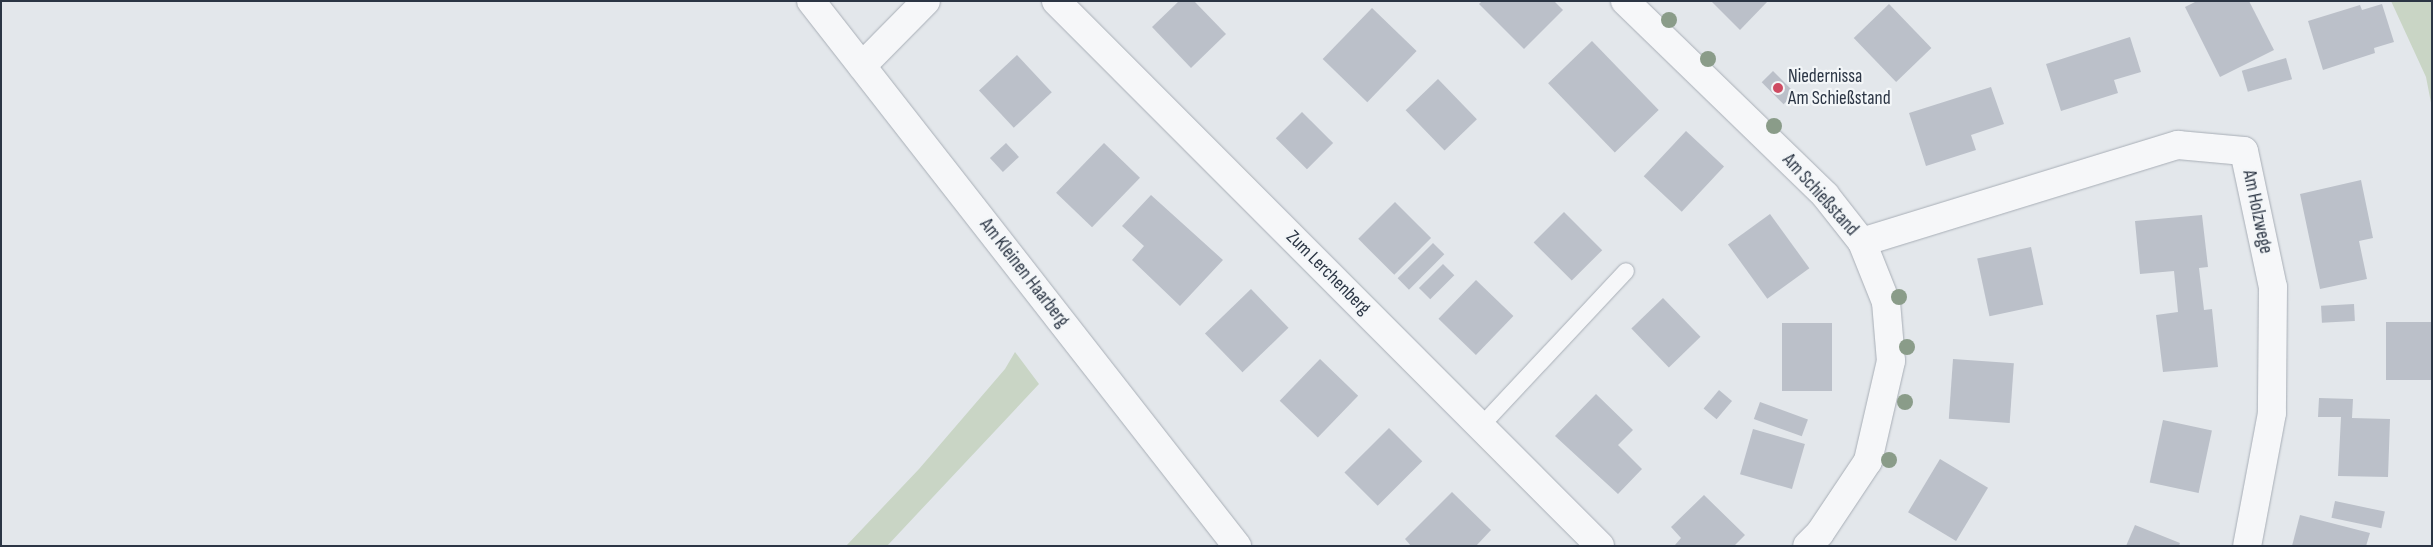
<!DOCTYPE html>
<html>
<head>
<meta charset="utf-8">
<style>
  body { margin:0 }
  #map { position:relative; width:2433px; height:547px; overflow:hidden; background:#e3e7eb; font-family:"Sofia Sans Condensed",sans-serif }
  div>[style] { position:absolute }
  [style*='--x'] { left:calc(var(--x)*1px); top:calc(var(--y)*1px); width:calc(var(--w)*1px); rotate:calc(var(--a)*1deg) }
  .green>* { inset:0; background:#c9d5c5 }
  .building>* { inset:0; background:#bbc0c9; transform-origin:0 0 }
  .roads { filter:drop-shadow(0 0 1px #a8aeb6) drop-shadow(0 0 1px #a8aeb6) }
  .service>* { height:16px; margin:-8px; padding:0 8px; transform-origin:8px; border-radius:8px; background:#f6f7f9 }
  .minor>* { height:28px; margin:-14px; padding:0 14px; transform-origin:14px; border-radius:14px; background:#f6f7f9 }
  .tertiary>* { height:28px; margin:-14px; padding:0 14px; transform-origin:14px; border-radius:14px; background:#f6f7f9 }
  .trees>* { width:16px; height:16px; margin:-8px; border-radius:50%; background:#8a9c89 }
  .dots>* { width:14px; height:14px; translate:-50% -50%; box-sizing:border-box; border:2px solid #f3f6f8; border-radius:50% }
  span { translate:-50% -50%; white-space:nowrap; text-align:center; line-height:1.15; -webkit-text-stroke:4.5px #f3f6f8; paint-order:stroke }
  .poi-label { font-size:19px; color:#2b3544 }
  .left { translate:0 -50%; text-align:left }
  .street-label { font-size:19px; color:#2b3544 }
  .frame { position:absolute; inset:0; border:2px solid #2b3544; pointer-events:none }
</style>
</head>
<body>
<div id="map">
  <div class="green">
    <i style="clip-path:polygon(2391px 1px,2432px 1px,2432px 108px,2426px 77px)"></i>
    <i style="clip-path:polygon(1015px 352px,1039px 384px,887px 546px,846px 546px,919px 469px,1005px 369px)"></i>
  </div>
  <div class="building">
    <i style="clip-path:polygon(1179px 1px,1194px 1px,1226px 34px,1191px 68px,1152px 27px)"></i>
    <i style="clip-path:polygon(1482px 1px,1554px 1px,1563px 10px,1524px 49px,1479px 4px)"></i>
    <i style="clip-path:polygon(1711px 1px,1768px 1px,1740px 30px)"></i>
    <i style="clip-path:polygon(2197px 1px,2249px 1px,2274px 50px,2220px 77px,2185px 7px)"></i>
    <i style="left:1889px;top:4px;width:61px;height:49px;rotate:46deg"></i>
    <i style="clip-path:polygon(2382px 4px,2394px 42px,2374px 48px,2375px 53px,2323px 70px,2308px 21px,2360px 5px,2362px 10px)"></i>
    <i style="left:1372px;top:8px;width:62px;height:71px;rotate:44deg"></i>
    <i style="clip-path:polygon(2130px 37px,2141px 72px,2114px 80px,2118px 93px,2061px 111px,2046px 64px)"></i>
    <i style="left:1592px;top:41px;width:96px;height:61px;rotate:46deg"></i>
    <i style="left:1017px;top:55px;width:51px;height:52px;rotate:47deg"></i>
    <i style="left:2286px;top:58px;width:22px;height:46px;rotate:74deg"></i>
    <i style="left:1773px;top:71px;width:31px;height:16px;rotate:45deg"></i>
    <i style="left:1438px;top:79px;width:56px;height:45px;rotate:46deg"></i>
    <i style="clip-path:polygon(1991px 87px,2004px 124px,1971px 135px,1976px 150px,1926px 166px,1909px 113px)"></i>
    <i style="left:1302px;top:112px;width:44px;height:37px;rotate:45deg"></i>
    <i style="left:1686px;top:131px;width:52px;height:62px;rotate:43deg"></i>
    <i style="left:1006px;top:143px;width:19px;height:22px;rotate:47deg"></i>
    <i style="left:1104px;top:143px;width:50px;height:69px;rotate:44deg"></i>
    <i style="clip-path:polygon(2361px 180px,2373px 238px,2359px 241px,2367px 279px,2320px 289px,2300px 194px)"></i>
    <i style="clip-path:polygon(1151px 195px,1223px 260px,1180px 306px,1132px 260px,1144px 246px,1122px 226px)"></i>
    <i style="left:1395px;top:202px;width:51px;height:52px;rotate:45deg"></i>
    <i style="left:1564px;top:212px;width:54px;height:43px;rotate:45deg"></i>
    <i style="left:1770px;top:214px;width:67px;height:52px;rotate:54deg"></i>
    <i style="clip-path:polygon(2202px 215px,2208px 267px,2199px 268px,2204px 310px,2212px 309px,2218px 367px,2163px 372px,2156px 315px,2178px 312px,2174px 271px,2140px 274px,2135px 221px)"></i>
    <i style="left:1433px;top:243px;width:16px;height:50px;rotate:45deg"></i>
    <i style="left:2031px;top:247px;width:59px;height:55px;rotate:78deg"></i>
    <i style="left:1443px;top:264px;width:16px;height:34px;rotate:45deg"></i>
    <i style="left:1476px;top:280px;width:52px;height:54px;rotate:44deg"></i>
    <i style="left:1251px;top:289px;width:54px;height:64px;rotate:46deg"></i>
    <i style="left:1663px;top:298px;width:54px;height:44px;rotate:46deg"></i>
    <i style="left:2354px;top:304px;width:17px;height:33px;rotate:87deg"></i>
    <i style="left:2432px;top:322px;width:58px;height:46px;rotate:90deg"></i>
    <i style="left:1782px;top:323px;width:50px;height:68px"></i>
    <i style="left:1320px;top:359px;width:53px;height:58px;rotate:44deg"></i>
    <i style="left:1953px;top:359px;width:61px;height:60px;rotate:4deg"></i>
    <i style="left:1719px;top:390px;width:17px;height:24px;rotate:40deg"></i>
    <i style="clip-path:polygon(1596px 394px,1633px 430px,1618px 445px,1642px 469px,1618px 494px,1555px 436px)"></i>
    <i style="clip-path:polygon(2319px 398px,2353px 399px,2352px 418px,2390px 419px,2388px 477px,2338px 476px,2341px 417px,2318px 417px)"></i>
    <i style="left:1760px;top:402px;width:51px;height:18px;rotate:20deg"></i>
    <i style="left:2163px;top:420px;width:50px;height:64px;rotate:12deg"></i>
    <i style="left:1389px;top:428px;width:47px;height:63px;rotate:45deg"></i>
    <i style="left:1753px;top:429px;width:54px;height:47px;rotate:16deg"></i>
    <i style="left:1940px;top:459px;width:56px;height:62px;rotate:31deg"></i>
    <i style="clip-path:polygon(1452px 492px,1491px 530px,1476px 546px,1411px 546px,1405px 539px)"></i>
    <i style="clip-path:polygon(1704px 495px,1745px 535px,1734px 546px,1675px 545px,1681px 538px,1671px 527px)"></i>
    <i style="left:2335px;top:501px;width:51px;height:17px;rotate:12deg"></i>
    <i style="clip-path:polygon(2300px 515px,2370px 533px,2366px 546px,2292px 546px)"></i>
    <i style="clip-path:polygon(2135px 525px,2180px 543px,2179px 546px,2126px 546px)"></i>
  </div>
  <div class="roads">
    <div class="service">
      <i style="--x:1481;--y:426;--w:212;--a:-46.9"></i>
    </div>
    <div class="minor">
      <i style="--x:1056;--y:1;--w:770;--a:45.05"></i>
      <i style="--x:1625;--y:1;--w:279;--a:44.1"></i>
      <i style="--x:1825;--y:195;--w:60;--a:51.8"></i>
      <i style="--x:1862;--y:242;--w:65;--a:68.2"></i>
      <i style="--x:1886;--y:302;--w:59;--a:85.2"></i>
      <i style="--x:1891;--y:361;--w:103;--a:103"></i>
      <i style="--x:1868;--y:461;--w:87;--a:123.7"></i>
      <i style="--x:1820;--y:533;--w:18;--a:135"></i>
      <i style="--x:862;--y:66;--w:91;--a:-45.4"></i>
      <i style="--x:1862;--y:242;--w:331;--a:-17.1"></i>
      <i style="--x:2178;--y:145;--w:66;--a:5.2"></i>
      <i style="--x:2244;--y:151;--w:139;--a:78"></i>
      <i style="--x:2273;--y:287;--w:126;--a:90.5"></i>
      <i style="--x:2272;--y:413;--w:135;--a:100.6"></i>
    </div>
    <div class="tertiary">
      <i style="--x:811;--y:1;--w:692;--a:51.99"></i>
    </div>
  </div>
  <div class="trees">
    <i style="left:1669px;top:20px"></i>
    <i style="left:1708px;top:59px"></i>
    <i style="left:1774px;top:126px"></i>
    <i style="left:1899px;top:297px"></i>
    <i style="left:1907px;top:347px"></i>
    <i style="left:1905px;top:402px"></i>
    <i style="left:1889px;top:460px"></i>
  </div>
  <div class="dots">
    <i style="left:1778px;top:88px;background:#ce4b62"></i>
  </div>
  <div class="poi-label">
    <span class="left" style="left:1788px;top:88px">Niedernissa<br>Am Schießstand</span>
  </div>
  <div class="street-label">
    <span style="left:1820px;top:195px;rotate:48deg">Am Schießstand</span>
    <span style="left:2257px;top:212px;rotate:78deg">Am Holzwege</span>
    <span style="left:1024px;top:273px;rotate:52deg">Am Kleinen Haarberg</span>
    <span style="left:1328px;top:273px;rotate:45deg">Zum Lerchenberg</span>
  </div>
  <div class="frame"></div>
</div>
</body>
</html>
